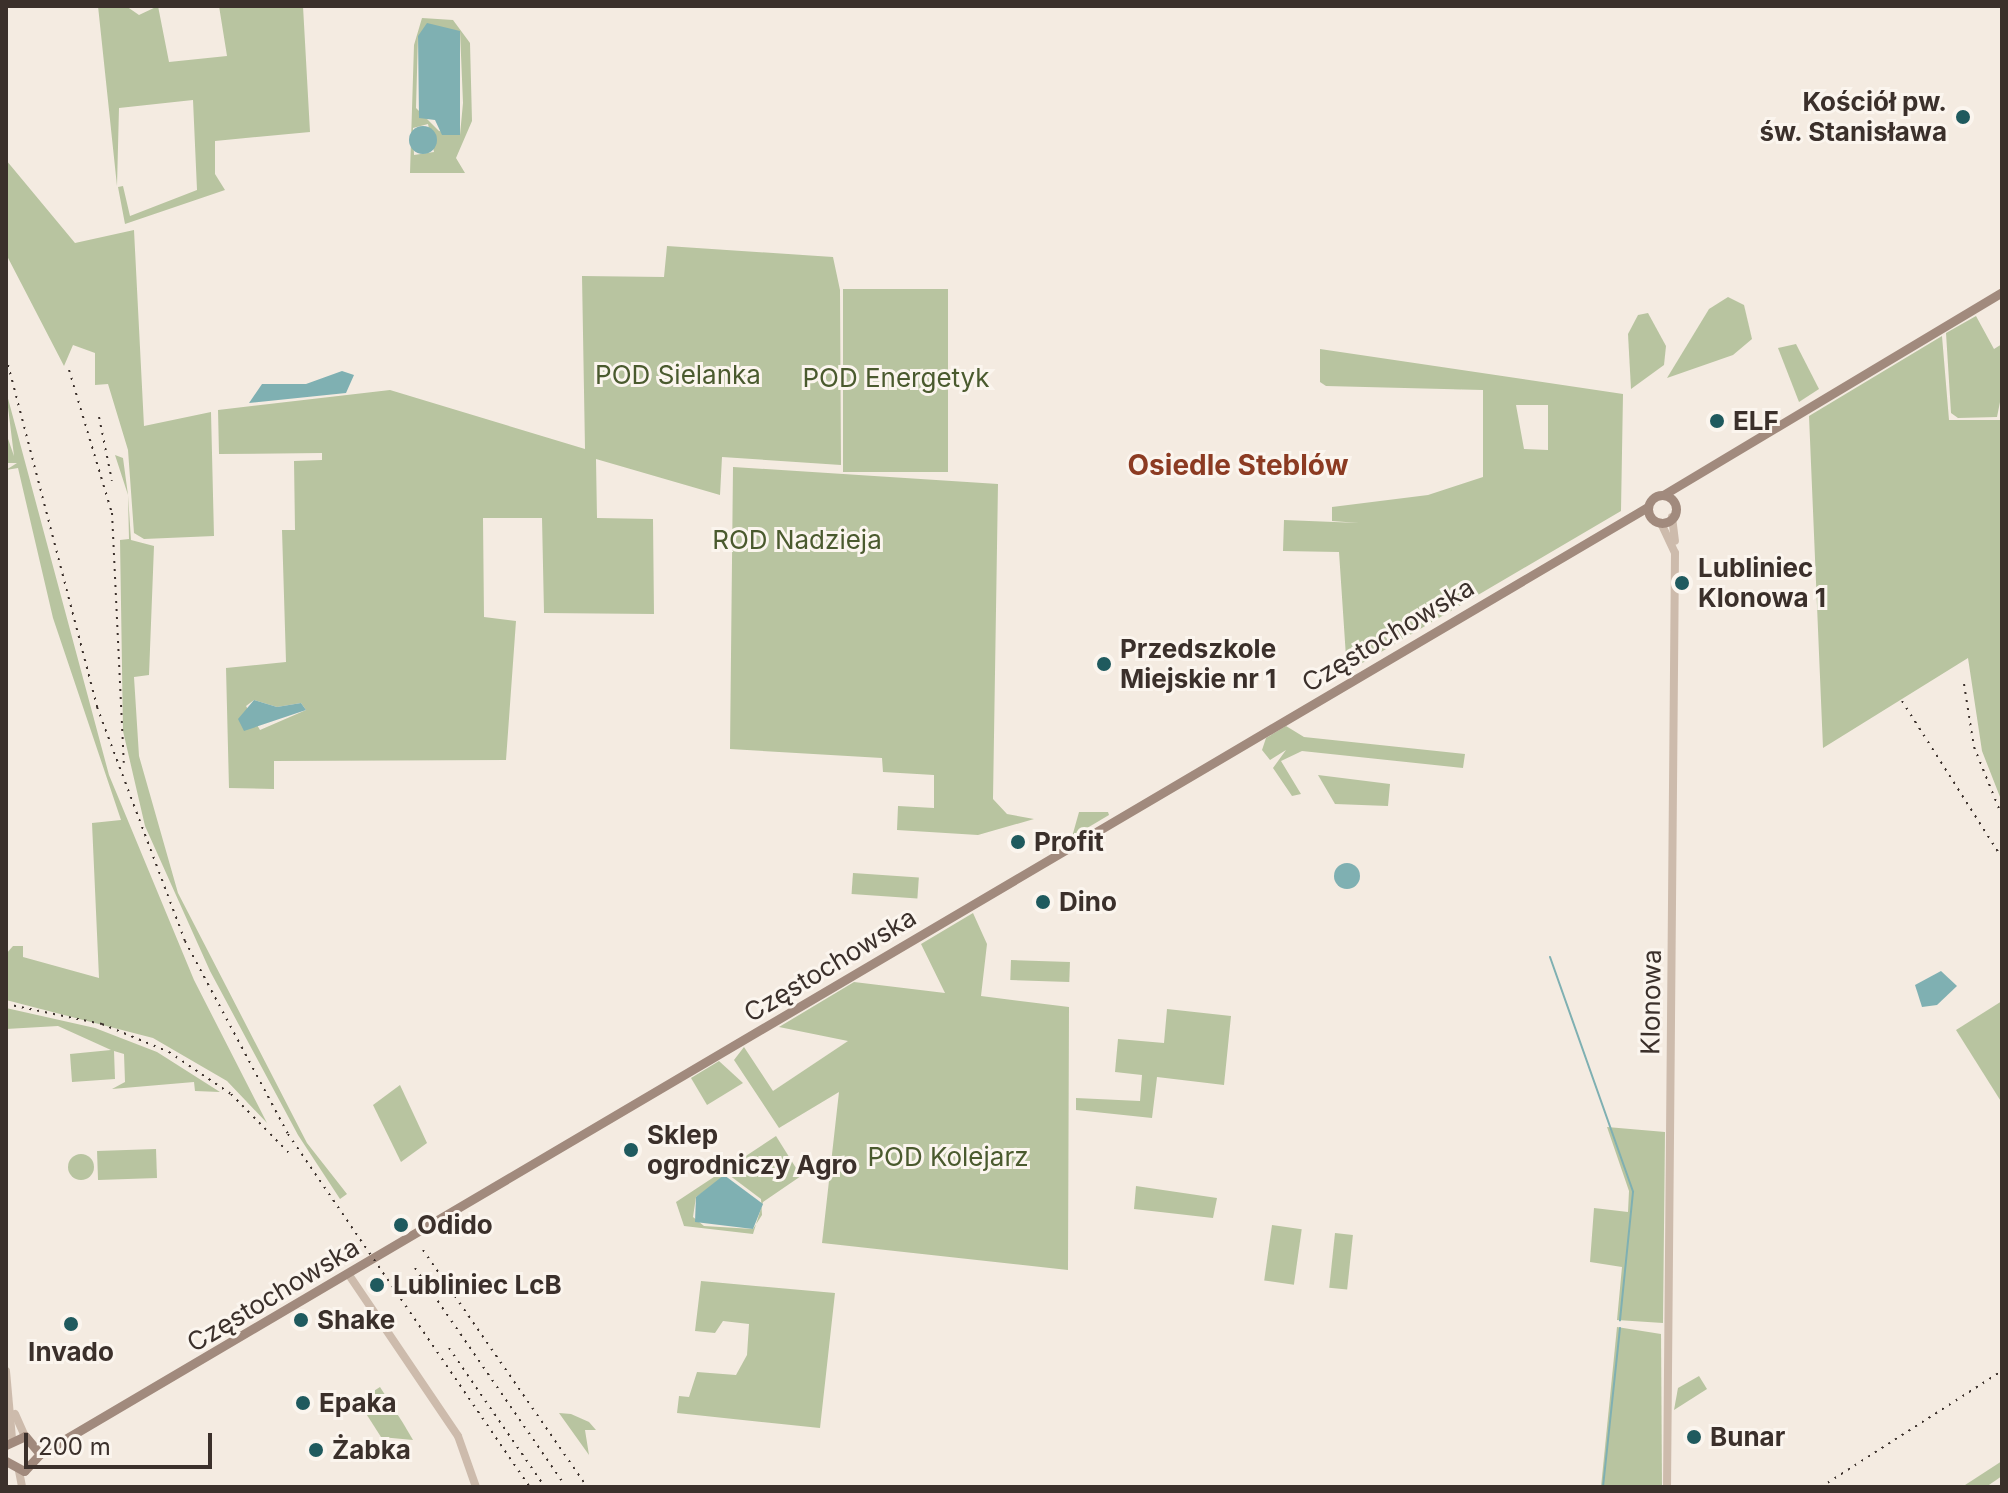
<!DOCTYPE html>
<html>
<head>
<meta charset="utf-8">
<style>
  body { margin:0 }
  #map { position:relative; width:2008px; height:1493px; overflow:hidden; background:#f4ebe1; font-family:Inter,sans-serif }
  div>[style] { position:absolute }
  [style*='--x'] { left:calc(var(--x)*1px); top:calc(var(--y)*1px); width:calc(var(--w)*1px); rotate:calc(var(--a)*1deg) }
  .green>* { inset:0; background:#b8c4a0; transform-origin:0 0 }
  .round { border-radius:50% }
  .water>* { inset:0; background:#7fb0b2 }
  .stream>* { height:2px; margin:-1px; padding:0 1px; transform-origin:1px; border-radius:1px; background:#7fb0b2 }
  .tertiary>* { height:8px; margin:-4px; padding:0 4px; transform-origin:4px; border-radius:4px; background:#cdbbac }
  .secondary>* { height:9px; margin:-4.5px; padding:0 4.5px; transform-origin:4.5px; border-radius:4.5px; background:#a18a7d }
  .secondary>.ring { margin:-4.5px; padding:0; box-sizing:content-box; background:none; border:9px solid #a18a7d; border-radius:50% }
  .rail>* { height:2px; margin-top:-1px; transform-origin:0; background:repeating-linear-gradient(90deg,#3b302b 0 2px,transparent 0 8px) }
  .dots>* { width:22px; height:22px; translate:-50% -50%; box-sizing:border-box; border:4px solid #fbf5ee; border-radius:50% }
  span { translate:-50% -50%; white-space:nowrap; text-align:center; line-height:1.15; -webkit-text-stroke:6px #fbf5ee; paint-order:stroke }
  .poi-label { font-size:26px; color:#3b302b; font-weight:700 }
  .right { translate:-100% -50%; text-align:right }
  .left { translate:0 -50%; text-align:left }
  .park-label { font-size:26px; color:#4a5a2e }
  .street-label { font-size:26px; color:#3b302b }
  .neighbourhood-label { font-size:28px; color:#8c3b22; font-weight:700 }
  .frame { position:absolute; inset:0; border:8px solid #3b302b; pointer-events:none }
  .scale { position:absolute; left:24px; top:1433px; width:188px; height:36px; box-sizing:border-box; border:4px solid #3b302b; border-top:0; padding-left:10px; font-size:24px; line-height:28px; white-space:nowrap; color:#3b302b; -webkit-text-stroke:6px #fbf5ee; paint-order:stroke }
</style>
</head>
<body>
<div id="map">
  <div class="green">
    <i style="clip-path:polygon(98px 6px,126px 6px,139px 15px,158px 6px,169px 62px,227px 56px,219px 6px,303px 6px,310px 132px,215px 141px,215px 174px,225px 190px,125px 224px,118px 187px,123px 186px,130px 216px,197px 190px,193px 100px,119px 108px,117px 186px)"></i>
    <i style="clip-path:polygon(evenodd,422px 18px,453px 20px,470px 43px,472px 121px,456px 158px,465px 173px,410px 173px,414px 45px,422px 18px,460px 31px,463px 103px,460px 135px,439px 131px,416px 108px,418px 36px,460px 31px,422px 18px,428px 124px,434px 152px,414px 155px,413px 128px,428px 124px)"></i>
    <i style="clip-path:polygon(6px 160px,75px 243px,134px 230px,144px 426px,211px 412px,214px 536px,144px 539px,134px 533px,128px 450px,108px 384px,95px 385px,95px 353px,73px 345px,64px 366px,6px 254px)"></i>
    <i style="clip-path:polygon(evenodd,667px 246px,833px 257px,840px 290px,841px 465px,722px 457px,720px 495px,596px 459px,597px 518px,653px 519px,654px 614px,544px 613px,542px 518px,483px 518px,484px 617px,516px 621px,506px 760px,274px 761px,274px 789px,229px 788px,226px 668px,286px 662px,282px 530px,295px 530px,294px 461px,322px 460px,322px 453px,219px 454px,218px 410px,390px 390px,585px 449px,582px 276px,664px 277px,667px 246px,254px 700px,277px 707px,301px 703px,306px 710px,260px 730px,246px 706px,254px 700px)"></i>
    <i style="left:948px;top:289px;width:183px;height:105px;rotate:90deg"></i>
    <i style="clip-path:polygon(1728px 297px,1744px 305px,1752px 339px,1733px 355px,1667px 378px,1709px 309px)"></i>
    <i style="clip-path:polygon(1648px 313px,1666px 346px,1664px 365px,1631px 389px,1628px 334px,1638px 315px)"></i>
    <i style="clip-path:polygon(1976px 316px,1994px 349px,2002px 344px,2002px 392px,1997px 417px,1958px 418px,1951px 413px,1946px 333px)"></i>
    <i style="clip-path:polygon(1942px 336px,1949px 420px,2002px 420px,2002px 802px,1982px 751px,1968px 658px,1823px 748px,1809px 416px)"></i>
    <i style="clip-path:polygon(1796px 344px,1819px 389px,1799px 402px,1778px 348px)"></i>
    <i style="clip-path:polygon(evenodd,1320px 349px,1623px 394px,1621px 511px,1347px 672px,1339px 552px,1283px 551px,1284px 520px,1359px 523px,1332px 521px,1332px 507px,1428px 495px,1483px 477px,1483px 390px,1326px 386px,1320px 382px,1320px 349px,1516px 405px,1548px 405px,1548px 450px,1524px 449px,1516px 405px)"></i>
    <i style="clip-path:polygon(6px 391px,109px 775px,194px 980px,267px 1123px,227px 1081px,153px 1038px,6px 1000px,6px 954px,13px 946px,23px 946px,23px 957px,99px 978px,92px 823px,121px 820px,53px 618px,18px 468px,6px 470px,17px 463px,6px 463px,6px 433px,14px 456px)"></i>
    <i style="clip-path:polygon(115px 455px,123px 458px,128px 495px,131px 540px,154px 546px,149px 675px,134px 677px,139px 756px,178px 893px,307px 1143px,347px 1194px,340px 1199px,298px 1135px,210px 971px,145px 826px,123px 731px,120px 540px,129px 539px,128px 495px)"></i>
    <i style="clip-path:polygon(733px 467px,998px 484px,993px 799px,1007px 814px,1034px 819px,978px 835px,897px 830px,898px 806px,934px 808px,934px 775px,883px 772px,882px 758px,730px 749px)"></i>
    <i style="clip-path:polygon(1286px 726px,1304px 737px,1465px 754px,1463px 768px,1302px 751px,1281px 761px,1301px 794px,1292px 796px,1273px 768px,1286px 750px,1270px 760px,1262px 750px,1266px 738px)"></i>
    <i style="clip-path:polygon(1318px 775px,1390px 784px,1388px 806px,1335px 804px)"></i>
    <i style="clip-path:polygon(1079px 812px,1108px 812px,1109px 815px,1072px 837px)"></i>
    <i style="left:853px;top:873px;width:66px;height:21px;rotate:4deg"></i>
    <i style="clip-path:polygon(973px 913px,987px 944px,981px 996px,1069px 1007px,1068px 1270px,822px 1243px,839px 1092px,779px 1128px,734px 1060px,744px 1047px,773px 1091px,848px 1041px,779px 1027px,854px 982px,945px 993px,921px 944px)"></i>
    <i style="left:1011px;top:960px;width:59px;height:20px;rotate:2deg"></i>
    <i style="clip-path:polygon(2002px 1001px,2002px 1103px,1956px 1030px)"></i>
    <i style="clip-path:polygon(6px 1008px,95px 1028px,157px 1052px,220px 1092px,195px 1091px,194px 1082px,112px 1089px,125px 1082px,124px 1054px,114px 1051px,115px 1079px,72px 1082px,70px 1054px,111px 1050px,58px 1026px,6px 1029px)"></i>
    <i style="clip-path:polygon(1167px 1009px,1231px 1016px,1224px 1085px,1157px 1077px,1152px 1118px,1076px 1110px,1076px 1098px,1140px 1101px,1142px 1075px,1115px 1072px,1118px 1039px,1164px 1043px)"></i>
    <i style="clip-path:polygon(719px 1061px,743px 1083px,707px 1105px,691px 1078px)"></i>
    <i style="clip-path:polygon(400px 1085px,427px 1143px,401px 1162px,373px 1105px)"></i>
    <i style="clip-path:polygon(1607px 1127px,1665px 1132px,1663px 1323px,1617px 1320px,1622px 1267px,1590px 1262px,1594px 1208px,1628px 1212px,1629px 1191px)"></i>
    <i style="clip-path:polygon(evenodd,776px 1136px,801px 1176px,763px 1202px,753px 1234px,684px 1226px,676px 1202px,776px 1136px,729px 1175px,761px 1199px,762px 1215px,753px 1229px,704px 1226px,693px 1217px,696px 1197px,729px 1175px)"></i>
    <i style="left:156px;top:1149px;width:29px;height:59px;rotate:88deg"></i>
    <i class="round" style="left:68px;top:1154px;width:26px;height:26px"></i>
    <i style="clip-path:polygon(1136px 1186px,1217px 1198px,1213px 1218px,1134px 1209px)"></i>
    <i style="left:1272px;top:1225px;width:30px;height:56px;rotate:8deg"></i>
    <i style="left:1335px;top:1233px;width:18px;height:55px;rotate:6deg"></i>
    <i style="clip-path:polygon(701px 1281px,835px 1293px,820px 1428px,677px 1413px,679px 1396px,689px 1397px,697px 1372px,736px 1375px,747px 1355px,749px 1324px,723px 1321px,715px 1333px,695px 1331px)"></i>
    <i style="clip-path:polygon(1617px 1327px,1661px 1334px,1662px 1487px,1601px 1487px)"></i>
    <i style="clip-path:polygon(1699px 1376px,1707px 1389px,1674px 1410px,1678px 1388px)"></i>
    <i style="clip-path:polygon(380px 1387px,403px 1423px,413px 1440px,381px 1437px,358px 1401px)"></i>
    <i style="clip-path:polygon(559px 1413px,571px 1414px,589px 1422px,596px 1430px,585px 1430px,589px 1455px)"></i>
    <i style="clip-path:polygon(2002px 1461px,2002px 1476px,1986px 1487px,1962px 1487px)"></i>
  </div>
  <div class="water">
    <i style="clip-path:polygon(427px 23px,460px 31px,460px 135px,442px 135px,435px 120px,419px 118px,418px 36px)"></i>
    <i class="round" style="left:409px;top:126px;width:28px;height:28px"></i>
    <i style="clip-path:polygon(342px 371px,354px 375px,346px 393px,249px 403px,262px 384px,306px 384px)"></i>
    <i style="clip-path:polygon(254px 700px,277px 707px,301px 703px,306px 710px,244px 731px,238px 719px)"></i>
    <i class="round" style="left:1334px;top:863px;width:26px;height:26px"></i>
    <i style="clip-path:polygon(1941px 971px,1957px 986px,1937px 1005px,1922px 1007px,1915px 985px)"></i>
    <i style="clip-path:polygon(724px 1175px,763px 1204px,753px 1229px,695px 1222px,696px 1197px)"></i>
  </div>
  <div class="stream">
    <i style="--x:1550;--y:957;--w:249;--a:70.5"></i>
    <i style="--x:1633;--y:1192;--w:129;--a:95.8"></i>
    <i style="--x:1603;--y:1487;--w:160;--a:-83.9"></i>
  </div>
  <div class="tertiary">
    <i style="--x:1672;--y:517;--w:24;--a:83"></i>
    <i style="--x:1661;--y:523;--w:33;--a:65"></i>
    <i style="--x:1675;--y:553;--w:934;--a:90.49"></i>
    <i style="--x:349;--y:1275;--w:194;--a:55.9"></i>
    <i style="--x:458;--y:1436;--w:54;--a:70.6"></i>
    <i style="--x:6;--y:1371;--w:67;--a:84.9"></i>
    <i style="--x:15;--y:1414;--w:24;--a:66"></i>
    <i style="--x:19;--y:1471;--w:16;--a:79"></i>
  </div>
  <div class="secondary">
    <i style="--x:1663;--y:495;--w:395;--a:-30.9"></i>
    <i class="ring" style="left:1648px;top:495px;width:19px;height:19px"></i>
    <i style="--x:6;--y:1445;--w:21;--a:-25"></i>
    <i style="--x:25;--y:1436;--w:23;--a:50"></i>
    <i style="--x:40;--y:1454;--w:23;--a:133"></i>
    <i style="--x:24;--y:1471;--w:21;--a:-151"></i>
    <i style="--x:40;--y:1454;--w:1866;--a:-30.5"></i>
  </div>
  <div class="rail">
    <i style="--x:6;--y:357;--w:362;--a:75.4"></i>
    <i style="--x:97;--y:707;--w:250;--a:69.4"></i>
    <i style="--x:185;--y:941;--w:219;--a:61.9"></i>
    <i style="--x:288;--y:1134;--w:428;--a:55.6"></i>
    <i style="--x:69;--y:370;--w:149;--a:73.3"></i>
    <i style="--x:112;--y:513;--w:250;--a:87.3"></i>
    <i style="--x:99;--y:417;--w:65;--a:78.5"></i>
    <i style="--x:1964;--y:684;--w:64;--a:81"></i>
    <i style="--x:1974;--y:747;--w:74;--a:67.9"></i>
    <i style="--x:1902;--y:701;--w:186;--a:57.5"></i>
    <i style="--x:6;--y:1004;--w:98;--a:11.8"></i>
    <i style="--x:102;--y:1024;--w:73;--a:22.7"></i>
    <i style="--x:169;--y:1052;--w:75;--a:34.1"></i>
    <i style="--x:231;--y:1094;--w:86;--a:45.5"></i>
    <i style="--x:423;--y:1250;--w:288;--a:55.3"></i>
    <i style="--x:415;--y:1268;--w:266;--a:55.4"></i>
    <i style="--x:449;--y:1348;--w:169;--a:55.4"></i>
    <i style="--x:1821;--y:1487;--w:215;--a:-32.7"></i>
  </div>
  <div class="dots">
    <i style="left:1963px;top:117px;background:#1f5a5e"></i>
    <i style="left:1717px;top:421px;background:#1f5a5e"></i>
    <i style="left:1682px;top:583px;background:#1f5a5e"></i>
    <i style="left:1104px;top:664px;background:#1f5a5e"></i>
    <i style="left:1018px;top:842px;background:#1f5a5e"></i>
    <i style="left:1043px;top:902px;background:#1f5a5e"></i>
    <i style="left:631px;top:1150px;background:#1f5a5e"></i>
    <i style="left:401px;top:1225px;background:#1f5a5e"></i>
    <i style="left:377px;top:1285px;background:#1f5a5e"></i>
    <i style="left:301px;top:1320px;background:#1f5a5e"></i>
    <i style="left:71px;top:1324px;background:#1f5a5e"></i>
    <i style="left:303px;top:1403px;background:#1f5a5e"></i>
    <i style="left:1694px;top:1437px;background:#1f5a5e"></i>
    <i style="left:316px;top:1450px;background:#1f5a5e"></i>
  </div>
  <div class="poi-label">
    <span class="right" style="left:1947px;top:117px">Kościół pw.<br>św. Stanisława</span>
    <span class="left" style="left:1733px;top:421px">ELF</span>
    <span class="left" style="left:1698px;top:583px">Lubliniec<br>Klonowa 1</span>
    <span class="left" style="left:1120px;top:664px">Przedszkole<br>Miejskie nr 1</span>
    <span class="left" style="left:1034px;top:842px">Profit</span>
    <span class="left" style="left:1059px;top:902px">Dino</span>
    <span class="left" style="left:647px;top:1150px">Sklep<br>ogrodniczy Agro</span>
    <span class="left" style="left:417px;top:1225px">Odido</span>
    <span class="left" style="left:393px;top:1285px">Lubliniec LcB</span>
    <span class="left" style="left:317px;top:1320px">Shake</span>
    <span style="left:71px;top:1352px">Invado</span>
    <span class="left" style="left:319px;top:1403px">Epaka</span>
    <span class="left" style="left:1710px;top:1437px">Bunar</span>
    <span class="left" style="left:332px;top:1450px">Żabka</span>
  </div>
  <div class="park-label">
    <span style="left:678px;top:375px">POD Sielanka</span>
    <span style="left:896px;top:378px">POD Energetyk</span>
    <span style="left:797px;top:540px">ROD Nadzieja</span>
    <span style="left:948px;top:1157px">POD Kolejarz</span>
  </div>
  <div class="street-label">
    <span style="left:1388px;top:635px;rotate:-31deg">Częstochowska</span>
    <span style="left:830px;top:965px;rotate:-31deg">Częstochowska</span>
    <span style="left:1651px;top:1002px;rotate:-89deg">Klonowa</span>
    <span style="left:273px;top:1295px;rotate:-31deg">Częstochowska</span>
  </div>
  <div class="neighbourhood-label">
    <span style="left:1238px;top:465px">Osiedle Steblów</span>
  </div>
  <div class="frame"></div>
  <div class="scale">200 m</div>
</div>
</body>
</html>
